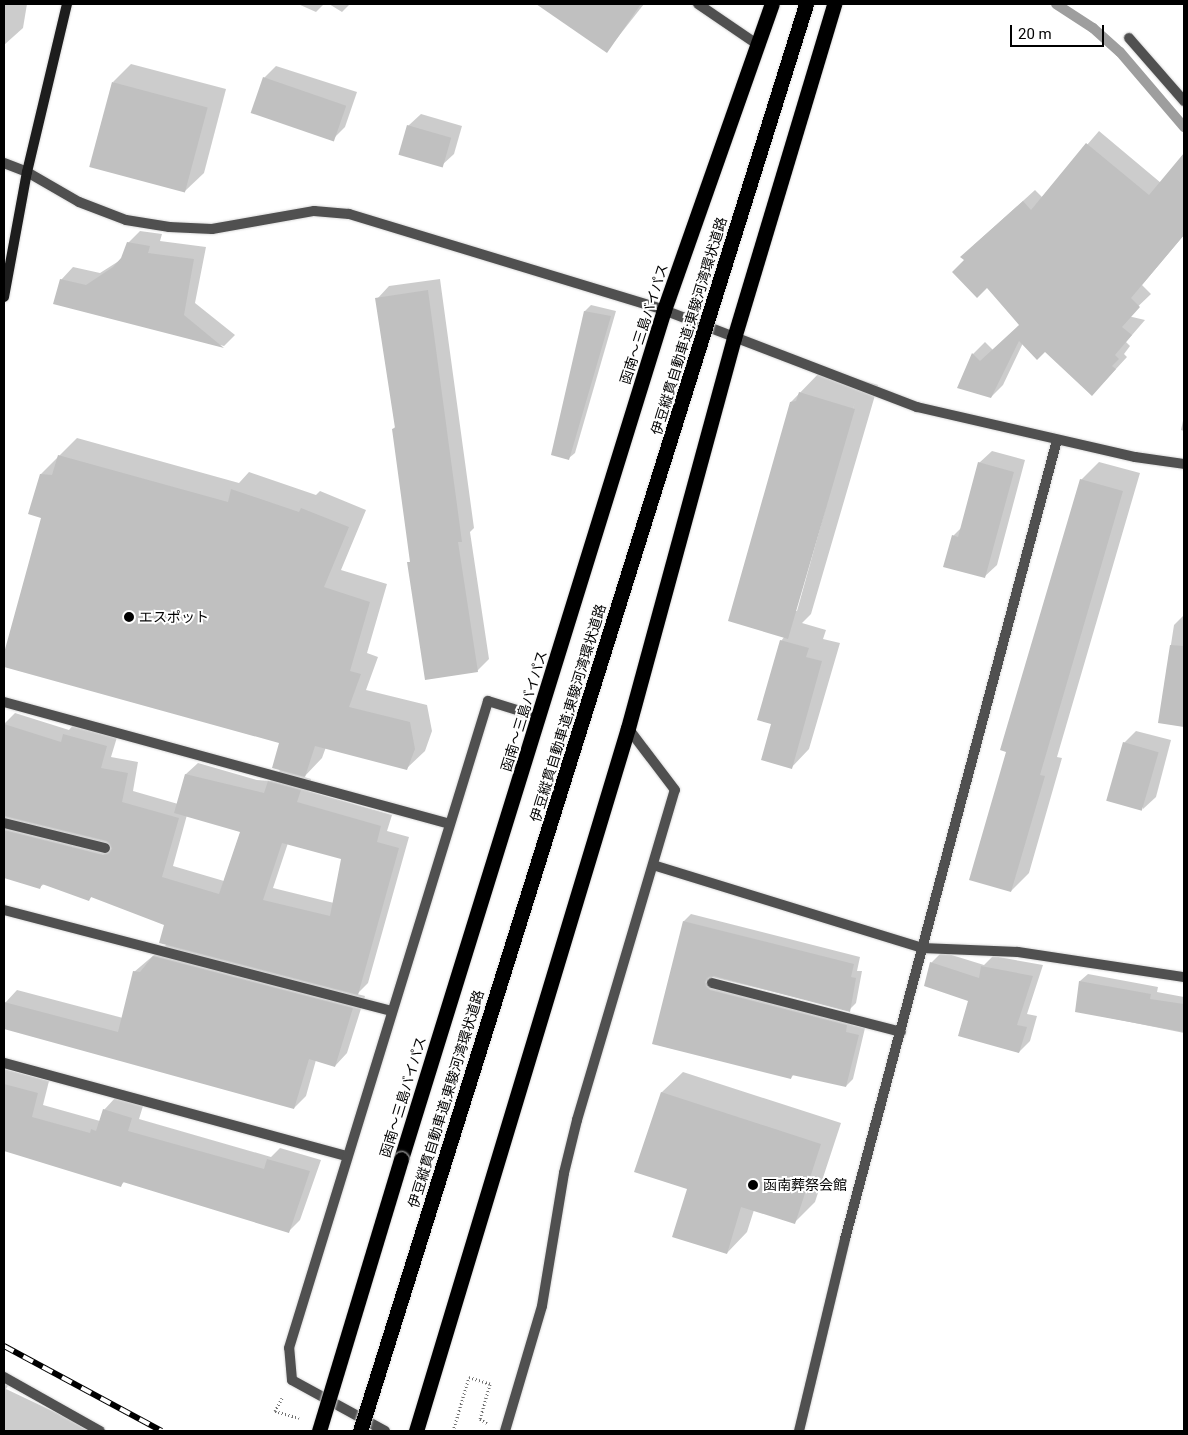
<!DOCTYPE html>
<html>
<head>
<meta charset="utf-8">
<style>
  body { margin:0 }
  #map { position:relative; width:1188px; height:1435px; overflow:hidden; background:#fff; font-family:Roboto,"Noto Sans JP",sans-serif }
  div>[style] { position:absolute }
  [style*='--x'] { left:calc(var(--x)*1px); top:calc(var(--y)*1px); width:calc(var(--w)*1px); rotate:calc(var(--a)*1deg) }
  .shadow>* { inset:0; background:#0003 }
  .stream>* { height:10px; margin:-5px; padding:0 5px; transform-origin:5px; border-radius:5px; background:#9e9e9e }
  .building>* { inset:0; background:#c0c0c0; transform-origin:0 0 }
  .path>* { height:3px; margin-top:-1.5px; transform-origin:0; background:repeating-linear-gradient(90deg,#727272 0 1px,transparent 0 3.5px) }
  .roads { filter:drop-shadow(0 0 1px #dbdbdb) drop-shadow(0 0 1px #dbdbdb) }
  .street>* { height:10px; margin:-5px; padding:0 5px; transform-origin:5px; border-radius:5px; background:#505050 }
  .secondary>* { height:10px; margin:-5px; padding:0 5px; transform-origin:5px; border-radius:5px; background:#1d1d1d }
  .highway>* { height:15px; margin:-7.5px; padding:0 7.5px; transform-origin:7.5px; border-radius:7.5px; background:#000 }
  .rail>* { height:5.5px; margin-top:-2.75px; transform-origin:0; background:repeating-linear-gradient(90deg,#fff 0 11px,#000 0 22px); box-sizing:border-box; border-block:1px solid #000 }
  .bridges { filter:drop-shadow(0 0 1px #dbdbdb) drop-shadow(0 0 1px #dbdbdb) }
  .highway-bridge>* { height:15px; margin:-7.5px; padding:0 7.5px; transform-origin:7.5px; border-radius:7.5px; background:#000 }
  .dots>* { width:14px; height:14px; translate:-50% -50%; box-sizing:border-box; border:2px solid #fff; border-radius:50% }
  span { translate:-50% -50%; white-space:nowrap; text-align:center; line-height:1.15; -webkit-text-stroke:4px #fff; paint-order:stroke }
  .street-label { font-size:14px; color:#000 }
  .poi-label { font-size:14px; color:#000 }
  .left { translate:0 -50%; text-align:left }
  .frame { position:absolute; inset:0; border:5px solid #000; pointer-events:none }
  .scale { position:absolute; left:1010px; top:25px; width:94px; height:22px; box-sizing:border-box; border:2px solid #000; border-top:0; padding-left:6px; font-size:15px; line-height:18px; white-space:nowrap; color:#000; -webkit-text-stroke:4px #fff; paint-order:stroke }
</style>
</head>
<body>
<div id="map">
  <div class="shadow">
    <i style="clip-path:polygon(4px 4px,27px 4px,23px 28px,4px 45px)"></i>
    <i style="clip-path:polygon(298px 4px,324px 4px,316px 12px)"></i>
    <i style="clip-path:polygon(329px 4px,350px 4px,342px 12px)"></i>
    <i style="clip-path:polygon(538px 4px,644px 4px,607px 51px)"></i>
    <i style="clip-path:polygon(131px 64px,226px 89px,204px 173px,185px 191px,113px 82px)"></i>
    <i style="clip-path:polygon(276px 66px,357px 92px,345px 127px,333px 139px,264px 78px)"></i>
    <i style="clip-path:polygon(421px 114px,462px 126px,454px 154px,441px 166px,408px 126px)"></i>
    <i style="clip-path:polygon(1099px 131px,1161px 183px,1184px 156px,1184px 235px,1142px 285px,1151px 294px,1128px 316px,1145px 320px,1126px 342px,1130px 346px,1124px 354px,1127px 357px,1104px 382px,1045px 351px,1023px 343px,1003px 385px,991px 397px,959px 387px,973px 354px,985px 342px,993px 350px,1020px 325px,965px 260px,974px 245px,1035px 190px,1042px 197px)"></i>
    <i style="clip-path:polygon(140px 231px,162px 234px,160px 241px,206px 247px,195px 303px,235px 335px,224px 346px,54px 303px,61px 280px,73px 267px,100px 273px,122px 259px,128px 243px)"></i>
    <i style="clip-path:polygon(440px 279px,474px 528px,470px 532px,489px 659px,477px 671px,409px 563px,411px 560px,393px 429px,396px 426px,377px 299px,389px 286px)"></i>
    <i style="clip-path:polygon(591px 305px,616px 311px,575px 453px,569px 458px,585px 311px)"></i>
    <i style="clip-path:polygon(evenodd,823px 369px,878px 385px,811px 614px,802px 623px,826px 630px,823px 639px,840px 643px,809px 749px,791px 768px,773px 724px,781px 641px,785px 636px,791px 402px,823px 369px,855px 402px,797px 611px,795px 611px,855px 402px)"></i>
    <i style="clip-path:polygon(1184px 416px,1184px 431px,1181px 430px)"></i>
    <i style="clip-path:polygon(evenodd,77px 438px,239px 483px,249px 472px,316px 495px,320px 491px,366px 510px,341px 570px,387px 584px,367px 653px,378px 657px,366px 690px,427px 705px,432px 731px,425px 751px,407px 768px,326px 747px,322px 758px,304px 777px,311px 779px,308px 791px,392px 815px,387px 831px,409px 837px,368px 983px,357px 994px,365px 996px,347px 1053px,335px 1066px,316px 1060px,306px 1096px,294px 1108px,4px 1028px,5px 1003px,17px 990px,123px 1018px,134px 972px,167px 944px,165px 924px,92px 896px,89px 899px,44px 884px,40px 887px,4px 877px,4px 724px,15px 713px,69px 730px,75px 723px,118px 734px,111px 757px,138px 762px,133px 791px,178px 804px,186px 774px,198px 763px,257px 780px,270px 781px,281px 769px,281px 742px,4px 665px,42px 517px,41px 474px,77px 438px,187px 815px,241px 831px,224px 881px,173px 866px,187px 815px,77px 438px,288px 843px,343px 858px,334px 903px,273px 888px,288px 843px)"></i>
    <i style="clip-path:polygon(992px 451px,1025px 460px,997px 565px,984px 577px,953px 536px,962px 527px,979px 463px)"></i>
    <i style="clip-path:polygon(1099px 462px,1140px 473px,1057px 757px,1062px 758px,1029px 873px,1011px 891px,1007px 751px,1081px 480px)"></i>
    <i style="clip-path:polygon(1184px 615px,1184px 726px,1159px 722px,1174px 625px)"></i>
    <i style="clip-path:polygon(1136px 731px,1171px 740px,1156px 797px,1143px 809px,1124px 743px)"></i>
    <i style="clip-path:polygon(691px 914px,860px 957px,857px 971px,862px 971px,856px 1003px,849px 1010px,712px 977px,717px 983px,853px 1018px,852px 1025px,865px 1028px,853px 1079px,846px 1086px,794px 1074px,791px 1078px,654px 1044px,684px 921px)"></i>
    <i style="clip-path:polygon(942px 952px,984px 965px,993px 956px,1043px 965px,1027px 1014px,1037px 1016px,1030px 1041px,1019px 1052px,931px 963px)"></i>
    <i style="clip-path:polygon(1088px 974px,1158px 987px,1157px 992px,1184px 997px,1184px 1033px,1076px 1011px,1080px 981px)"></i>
    <i style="clip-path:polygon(4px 1069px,49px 1081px,43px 1105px,100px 1121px,104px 1110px,115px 1098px,143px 1106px,139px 1119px,271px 1157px,280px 1148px,321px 1160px,300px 1220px,289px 1231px,125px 1181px,121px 1185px,4px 1149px)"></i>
    <i style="clip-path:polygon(683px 1072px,841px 1123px,815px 1202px,794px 1223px,754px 1210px,747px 1232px,727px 1253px,688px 1188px,636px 1172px,662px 1092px)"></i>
    <i style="clip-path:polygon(4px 1378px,11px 1381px,6px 1389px,63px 1416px,67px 1412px,89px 1422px,87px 1431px,4px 1431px)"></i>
  </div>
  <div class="stream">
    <i style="--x:1056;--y:4;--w:44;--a:33"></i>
    <i style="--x:1093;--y:28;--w:36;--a:42"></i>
    <i style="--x:1120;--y:52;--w:99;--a:49.5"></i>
  </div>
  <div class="building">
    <i style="clip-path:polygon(536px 4px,641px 4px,607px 53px)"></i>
    <i style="left:263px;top:77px;width:88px;height:38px;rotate:19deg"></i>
    <i style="left:112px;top:82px;width:99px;height:88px;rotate:15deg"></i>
    <i style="left:407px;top:125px;width:46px;height:31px;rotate:16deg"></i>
    <i style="clip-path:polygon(1086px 143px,1149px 195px,1184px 153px,1184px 235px,1131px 298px,1140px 307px,1122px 327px,1132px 335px,1115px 355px,1119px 359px,1112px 366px,1116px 369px,1092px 396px,1045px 352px,1037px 360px,1019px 341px,991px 398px,957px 388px,972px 353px,980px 361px,1019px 325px,987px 288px,977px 298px,952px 272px,964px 260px,960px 257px,1023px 201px,1031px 210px)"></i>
    <i style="clip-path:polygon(127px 242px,150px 246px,148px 253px,194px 259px,184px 315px,224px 348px,53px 304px,60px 279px,86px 285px,113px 267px,121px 258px)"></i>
    <i style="clip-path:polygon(428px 290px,462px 542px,458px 542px,478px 672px,425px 680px,407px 562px,410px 562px,392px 429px,395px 428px,375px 298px)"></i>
    <i style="clip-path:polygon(584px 311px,611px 316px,569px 460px,551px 455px)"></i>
    <i style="clip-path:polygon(799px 392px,855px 409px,788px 639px,728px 621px,790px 402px,796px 401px)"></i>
    <i style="clip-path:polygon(58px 455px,228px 502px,231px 489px,299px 512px,301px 508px,349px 527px,324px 587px,370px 602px,350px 671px,361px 674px,349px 707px,410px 722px,415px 749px,407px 770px,315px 746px,305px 777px,272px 768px,279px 743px,4px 667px,4px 653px,41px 518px,28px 514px,40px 474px,52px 475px)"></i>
    <i style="clip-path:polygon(978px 462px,1014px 472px,985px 578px,943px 567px,952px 535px,958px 537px)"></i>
    <i style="clip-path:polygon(1080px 479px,1123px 491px,1040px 775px,1045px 776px,1011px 892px,969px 880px,1006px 752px,1000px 750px)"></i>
    <i style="clip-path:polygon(780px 640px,809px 648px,806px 657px,822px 661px,792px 769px,761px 760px,771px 724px,757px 720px)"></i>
    <i style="clip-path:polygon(1170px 645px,1184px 646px,1184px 727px,1158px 723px)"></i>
    <i style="clip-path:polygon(evenodd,4px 724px,61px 742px,63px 734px,107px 746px,101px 768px,128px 773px,122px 802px,179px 818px,162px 877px,219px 894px,240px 832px,174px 813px,185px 774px,264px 793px,268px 781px,301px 790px,297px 802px,381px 826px,377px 842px,399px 848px,358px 995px,159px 943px,164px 925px,91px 897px,89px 901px,42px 884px,40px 889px,4px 878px,4px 830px,103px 855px,112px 849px,107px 841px,4px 816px,4px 724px,282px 843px,341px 859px,330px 916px,263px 900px,282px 843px)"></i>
    <i style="left:1123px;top:742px;width:37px;height:61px;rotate:16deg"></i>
    <i style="clip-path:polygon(683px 921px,854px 964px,851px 977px,856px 978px,850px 1012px,714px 976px,705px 982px,710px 990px,847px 1025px,846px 1032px,859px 1035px,846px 1087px,792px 1075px,791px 1079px,652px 1044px)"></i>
    <i style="clip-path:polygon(153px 956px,353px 1008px,335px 1067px,309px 1059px,294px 1109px,4px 1029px,4px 1002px,118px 1032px,133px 971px,140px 972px)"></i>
    <i style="clip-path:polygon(930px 962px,979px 978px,981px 966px,1033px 976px,1017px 1025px,1027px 1027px,1019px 1053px,958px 1036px,968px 1001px,924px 986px)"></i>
    <i style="clip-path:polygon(1079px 981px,1151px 994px,1150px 999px,1184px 1004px,1184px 1032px,1075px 1012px)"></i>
    <i style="clip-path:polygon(4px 1084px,38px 1093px,32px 1117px,90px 1133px,91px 1129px,96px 1131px,103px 1109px,132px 1118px,128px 1131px,264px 1169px,267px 1159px,310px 1171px,289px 1233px,123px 1182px,121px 1187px,4px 1151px)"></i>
    <i style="clip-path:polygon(661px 1092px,821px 1144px,795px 1224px,741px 1207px,727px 1254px,672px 1237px,687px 1189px,634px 1172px)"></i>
  </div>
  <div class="path">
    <i style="--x:282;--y:1398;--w:15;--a:118"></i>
    <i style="--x:275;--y:1411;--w:25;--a:16"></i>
    <i style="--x:453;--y:1431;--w:56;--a:-73.5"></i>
    <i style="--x:469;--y:1377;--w:22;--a:18"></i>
    <i style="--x:490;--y:1384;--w:36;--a:106"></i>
    <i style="--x:480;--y:1419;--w:8;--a:30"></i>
  </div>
  <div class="roads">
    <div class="street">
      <i style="--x:698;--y:4;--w:73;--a:34.3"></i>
      <i style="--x:1129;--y:38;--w:84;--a:48.9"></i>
      <i style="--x:4;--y:163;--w:25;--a:21"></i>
      <i style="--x:27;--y:172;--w:60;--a:30"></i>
      <i style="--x:79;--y:202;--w:50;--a:21"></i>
      <i style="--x:126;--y:220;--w:44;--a:9.2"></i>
      <i style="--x:169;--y:227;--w:43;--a:2.7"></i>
      <i style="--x:212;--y:229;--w:104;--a:-10"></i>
      <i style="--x:314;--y:211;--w:35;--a:5"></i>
      <i style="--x:349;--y:214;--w:329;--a:16.9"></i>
      <i style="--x:664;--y:310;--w:271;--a:21"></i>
      <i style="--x:917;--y:407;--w:224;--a:12.9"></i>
      <i style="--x:1135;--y:457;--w:49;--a:8.1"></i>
      <i style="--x:4;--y:702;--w:462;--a:15.3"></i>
      <i style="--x:4;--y:823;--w:104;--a:13.9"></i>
      <i style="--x:653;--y:865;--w:282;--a:17.1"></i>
      <i style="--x:922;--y:948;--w:96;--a:2.4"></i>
      <i style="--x:1018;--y:952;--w:168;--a:8.6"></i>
      <i style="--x:4;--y:910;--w:400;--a:14.6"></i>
      <i style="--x:712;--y:983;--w:195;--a:14.5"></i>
      <i style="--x:4;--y:1063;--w:354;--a:15.2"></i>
      <i style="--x:4;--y:1377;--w:110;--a:29.4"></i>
      <i style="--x:385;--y:1431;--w:106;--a:-151.3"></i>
      <i style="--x:292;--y:1380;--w:32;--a:-95"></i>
      <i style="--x:289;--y:1348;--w:677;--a:-72.9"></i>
      <i style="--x:488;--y:701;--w:53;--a:17.4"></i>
      <i style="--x:505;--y:1431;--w:130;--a:-73.5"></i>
      <i style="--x:542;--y:1306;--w:135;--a:-80.6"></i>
      <i style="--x:564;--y:1173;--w:55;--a:-76.2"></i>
      <i style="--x:577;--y:1120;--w:344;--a:-73.5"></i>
      <i style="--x:675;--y:790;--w:78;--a:-127.2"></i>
      <i style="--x:799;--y:1431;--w:197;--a:-76.5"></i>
      <i style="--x:845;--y:1239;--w:827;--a:-75.14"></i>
    </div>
    <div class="secondary">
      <i style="--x:4;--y:297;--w:127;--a:-79.6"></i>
      <i style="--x:27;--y:172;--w:173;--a:-76.6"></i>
    </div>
    <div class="highway">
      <i style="--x:401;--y:1159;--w:889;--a:-72.79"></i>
      <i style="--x:664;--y:310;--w:324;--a:-70.6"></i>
      <i style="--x:416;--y:1431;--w:734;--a:-73.22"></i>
      <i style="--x:628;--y:728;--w:404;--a:-74.8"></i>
      <i style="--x:734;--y:338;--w:349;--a:-73.3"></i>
    </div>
  </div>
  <div class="rail">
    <i style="--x:4;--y:1346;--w:179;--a:28.3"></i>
  </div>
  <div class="bridges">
    <div class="highway-bridge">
      <i style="--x:319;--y:1431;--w:284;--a:-73.2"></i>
      <i style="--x:360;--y:1431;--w:1495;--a:-72.64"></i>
    </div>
  </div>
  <div class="dots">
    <i style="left:129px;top:617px;background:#000"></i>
    <i style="left:753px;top:1185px;background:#000"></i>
  </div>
  <div class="street-label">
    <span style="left:644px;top:324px;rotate:-72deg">函南～三島バイパス</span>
    <span style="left:689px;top:326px;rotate:-73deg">伊豆縦貫自動車道;東駿河湾環状道路</span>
    <span style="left:524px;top:711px;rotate:-73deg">函南～三島バイパス</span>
    <span style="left:568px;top:713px;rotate:-73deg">伊豆縦貫自動車道;東駿河湾環状道路</span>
    <span style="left:403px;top:1097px;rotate:-73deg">函南～三島バイパス</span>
    <span style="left:446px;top:1099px;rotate:-73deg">伊豆縦貫自動車道;東駿河湾環状道路</span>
  </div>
  <div class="poi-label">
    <span class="left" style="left:139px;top:617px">エスポット</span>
    <span class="left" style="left:763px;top:1185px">函南葬祭会館</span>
  </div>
  <div class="frame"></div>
  <div class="scale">20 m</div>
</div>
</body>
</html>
